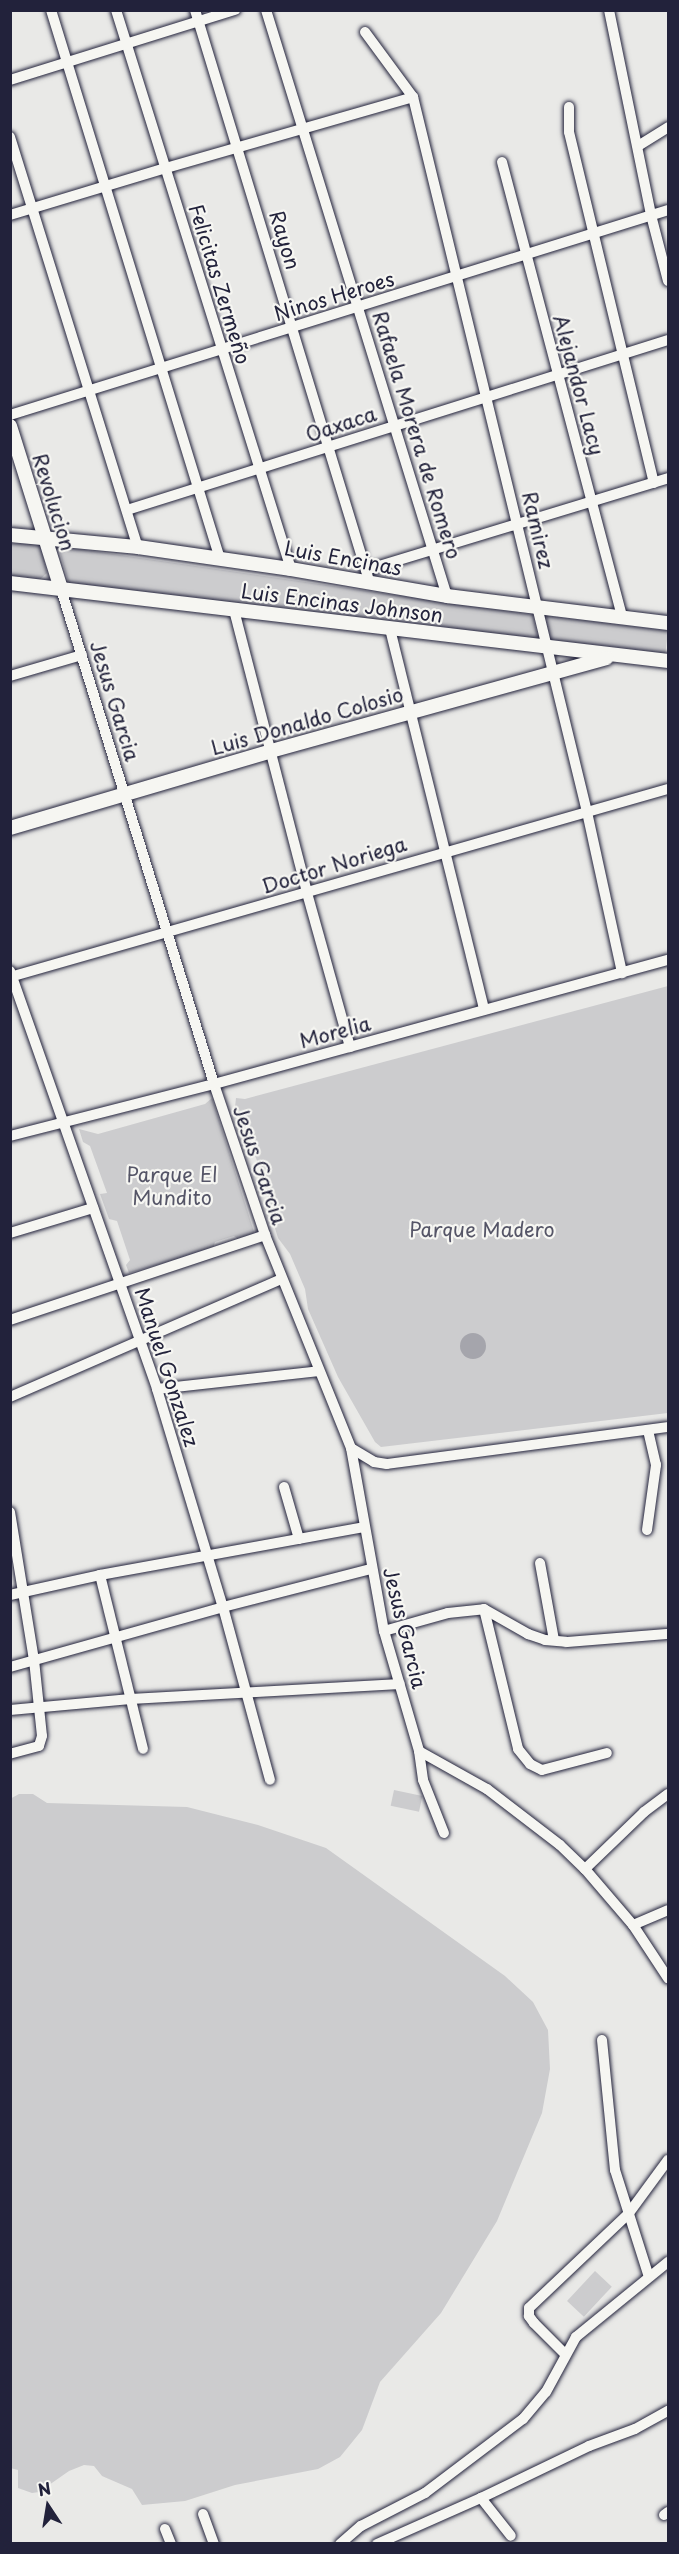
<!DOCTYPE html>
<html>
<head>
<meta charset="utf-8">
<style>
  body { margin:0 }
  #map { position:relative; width:679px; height:2554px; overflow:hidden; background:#e9e9e7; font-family:"Playpen Sans",sans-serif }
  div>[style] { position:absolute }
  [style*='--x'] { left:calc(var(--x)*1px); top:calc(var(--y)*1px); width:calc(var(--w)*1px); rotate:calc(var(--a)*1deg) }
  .green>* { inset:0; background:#ccccce; transform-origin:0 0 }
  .water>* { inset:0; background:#a5a5ac }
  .round { border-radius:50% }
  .roads { filter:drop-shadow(0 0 2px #22223b) drop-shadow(0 0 2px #22223b) }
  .minor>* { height:10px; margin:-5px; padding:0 5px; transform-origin:5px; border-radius:5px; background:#f6f6f2 }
  .major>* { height:14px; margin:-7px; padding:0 7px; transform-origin:7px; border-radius:7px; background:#f6f6f2 }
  span { translate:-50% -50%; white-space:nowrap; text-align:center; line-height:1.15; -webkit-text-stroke:4.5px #f6f6f2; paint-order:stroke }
  .street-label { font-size:20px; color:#22223b }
  .park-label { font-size:20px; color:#555567 }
  .frame { position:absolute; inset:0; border:12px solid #22223b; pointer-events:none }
  .north { position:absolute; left:18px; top:2476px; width:60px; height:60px; -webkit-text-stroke:4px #f6f6f2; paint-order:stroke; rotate:348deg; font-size:16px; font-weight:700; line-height:24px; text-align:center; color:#22223b }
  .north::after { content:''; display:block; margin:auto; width:21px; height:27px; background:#22223b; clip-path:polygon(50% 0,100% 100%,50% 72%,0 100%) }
</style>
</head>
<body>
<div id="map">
  <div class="green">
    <i style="clip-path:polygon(40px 543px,47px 573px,38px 581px,11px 579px,10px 544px)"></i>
    <i style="clip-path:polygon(58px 546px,533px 615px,538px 639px,69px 584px)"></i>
    <i style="left:547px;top:616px;width:122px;height:24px;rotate:7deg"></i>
    <i style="clip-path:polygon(668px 986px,668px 1413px,381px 1447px,375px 1442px,338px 1377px,308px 1309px,305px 1289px,290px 1254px,278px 1238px,269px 1209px,268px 1192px,256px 1158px,244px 1137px,235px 1107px,236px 1098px,245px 1099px)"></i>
    <i style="clip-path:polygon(212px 1098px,255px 1235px,239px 1240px,234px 1236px,215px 1242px,213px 1249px,129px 1273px,126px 1265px,130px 1260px,117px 1221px,109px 1219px,100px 1194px,107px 1193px,90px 1146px,83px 1142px,79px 1129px,98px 1134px,205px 1104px)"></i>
    <i style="left:394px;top:1790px;width:29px;height:16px;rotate:12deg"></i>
    <i style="clip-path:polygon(19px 1794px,33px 1794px,47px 1803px,187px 1807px,258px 1825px,326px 1848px,505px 1976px,533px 2002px,548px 2030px,550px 2069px,542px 2113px,497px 2221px,441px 2313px,380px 2382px,362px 2430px,340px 2457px,318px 2469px,235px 2485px,185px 2501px,142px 2505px,132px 2489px,102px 2476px,94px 2466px,84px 2465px,69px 2471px,39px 2492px,32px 2493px,18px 2488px,18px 2470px,10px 2468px,10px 1799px)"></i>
    <i style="left:595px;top:2271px;width:23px;height:41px;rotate:43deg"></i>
  </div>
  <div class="water">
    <i class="round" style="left:460px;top:1333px;width:26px;height:26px"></i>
  </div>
  <div class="roads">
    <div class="minor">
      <i style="--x:51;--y:10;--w:574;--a:72.89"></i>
      <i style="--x:116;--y:10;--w:586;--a:72.62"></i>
      <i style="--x:195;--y:10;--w:600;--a:73.04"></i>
      <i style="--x:266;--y:10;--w:613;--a:72.84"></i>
      <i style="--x:609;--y:10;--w:209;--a:78.4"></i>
      <i style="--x:651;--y:215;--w:68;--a:75.6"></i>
      <i style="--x:365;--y:32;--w:81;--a:53.6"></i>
      <i style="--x:413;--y:97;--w:736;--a:76.32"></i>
      <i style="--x:587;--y:812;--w:165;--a:77.7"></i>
      <i style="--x:10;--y:80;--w:236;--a:-17.3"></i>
      <i style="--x:569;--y:107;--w:25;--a:90"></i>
      <i style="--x:569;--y:132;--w:361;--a:76.4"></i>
      <i style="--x:10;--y:137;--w:430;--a:72.7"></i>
      <i style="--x:638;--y:146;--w:36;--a:-32"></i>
      <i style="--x:502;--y:162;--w:471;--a:75.2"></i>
      <i style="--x:10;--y:215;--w:163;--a:-16.8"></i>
      <i style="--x:166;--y:168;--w:257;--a:-16"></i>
      <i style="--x:10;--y:415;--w:689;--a:-17.3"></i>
      <i style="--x:127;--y:510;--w:567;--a:-17.44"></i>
      <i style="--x:366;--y:570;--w:316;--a:-16.9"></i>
      <i style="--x:61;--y:589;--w:518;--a:72.82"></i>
      <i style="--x:214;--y:1084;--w:159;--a:71.3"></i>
      <i style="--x:265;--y:1235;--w:230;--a:68"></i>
      <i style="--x:351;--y:1448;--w:186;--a:79.8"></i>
      <i style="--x:384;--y:1631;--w:125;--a:73.7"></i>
      <i style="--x:419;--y:1751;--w:29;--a:82"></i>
      <i style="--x:423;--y:1780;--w:57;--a:68.4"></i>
      <i style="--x:234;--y:610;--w:292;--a:75.5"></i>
      <i style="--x:307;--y:893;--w:160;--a:74.4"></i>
      <i style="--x:390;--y:629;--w:392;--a:76.1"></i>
      <i style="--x:10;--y:676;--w:75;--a:-16.3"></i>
      <i style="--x:10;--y:971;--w:443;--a:70.6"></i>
      <i style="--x:157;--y:1389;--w:228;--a:73.2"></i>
      <i style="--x:223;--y:1607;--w:179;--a:74.8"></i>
      <i style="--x:10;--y:977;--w:684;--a:-15.95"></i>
      <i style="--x:10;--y:1136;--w:211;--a:-14.3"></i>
      <i style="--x:214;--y:1084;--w:471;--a:-15.3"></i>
      <i style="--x:10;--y:1233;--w:87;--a:-16.8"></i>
      <i style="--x:10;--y:1320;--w:269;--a:-18.4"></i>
      <i style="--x:157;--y:1389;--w:163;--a:-6.3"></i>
      <i style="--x:10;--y:1397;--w:296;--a:-23.5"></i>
      <i style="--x:351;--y:1448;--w:27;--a:31"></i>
      <i style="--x:374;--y:1462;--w:13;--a:9"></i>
      <i style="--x:387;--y:1464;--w:283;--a:-7.5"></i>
      <i style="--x:284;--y:1487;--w:54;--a:73.9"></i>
      <i style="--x:10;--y:1512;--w:150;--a:80.8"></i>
      <i style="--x:34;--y:1660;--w:76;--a:84"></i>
      <i style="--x:42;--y:1736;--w:10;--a:107"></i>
      <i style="--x:39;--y:1746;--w:30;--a:165"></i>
      <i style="--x:647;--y:1530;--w:66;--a:-82.1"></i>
      <i style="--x:656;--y:1465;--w:36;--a:-103"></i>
      <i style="--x:540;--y:1563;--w:78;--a:79.7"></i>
      <i style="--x:100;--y:1575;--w:179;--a:76.1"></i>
      <i style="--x:10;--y:1595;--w:92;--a:-12.5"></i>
      <i style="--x:100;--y:1575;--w:268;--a:-10.3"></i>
      <i style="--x:484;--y:1609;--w:144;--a:76.3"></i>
      <i style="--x:518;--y:1749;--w:19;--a:51"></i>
      <i style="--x:530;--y:1764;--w:13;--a:27"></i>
      <i style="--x:542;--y:1770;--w:67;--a:-14.7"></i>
      <i style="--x:384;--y:1631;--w:66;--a:-15.7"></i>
      <i style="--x:448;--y:1613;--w:36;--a:-6"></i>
      <i style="--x:484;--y:1609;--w:51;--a:29.6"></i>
      <i style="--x:528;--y:1634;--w:18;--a:19"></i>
      <i style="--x:545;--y:1640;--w:21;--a:5"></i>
      <i style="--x:566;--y:1642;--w:102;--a:-4.5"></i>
      <i style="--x:10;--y:1667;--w:221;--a:-15.7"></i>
      <i style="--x:223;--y:1607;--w:153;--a:-14.4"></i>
      <i style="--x:10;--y:1710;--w:121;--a:-5.2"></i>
      <i style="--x:131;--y:1699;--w:269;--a:-3.2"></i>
      <i style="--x:419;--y:1751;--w:78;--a:29.2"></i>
      <i style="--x:487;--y:1789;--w:92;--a:37.5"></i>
      <i style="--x:560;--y:1845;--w:35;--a:44"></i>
      <i style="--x:585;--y:1869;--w:74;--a:49.4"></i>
      <i style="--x:633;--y:1925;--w:64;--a:56.6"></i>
      <i style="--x:585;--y:1869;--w:82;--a:-44"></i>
      <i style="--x:644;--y:1812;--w:30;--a:-37"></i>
      <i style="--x:633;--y:1925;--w:38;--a:-23"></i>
      <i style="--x:602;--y:2040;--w:131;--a:84.3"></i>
      <i style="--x:615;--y:2170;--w:112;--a:72.4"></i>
      <i style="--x:565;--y:2354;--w:44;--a:-135"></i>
      <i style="--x:534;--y:2323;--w:9;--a:-126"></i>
      <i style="--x:529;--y:2316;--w:8;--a:-90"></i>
      <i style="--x:529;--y:2308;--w:138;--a:-43.5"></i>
      <i style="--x:629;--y:2213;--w:66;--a:-53.7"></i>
      <i style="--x:481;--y:2498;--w:48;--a:51.7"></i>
      <i style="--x:203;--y:2514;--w:32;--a:70"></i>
      <i style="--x:664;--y:2515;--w:5;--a:-37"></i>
      <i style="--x:165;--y:2529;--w:16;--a:68"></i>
      <i style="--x:340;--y:2544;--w:28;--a:-41"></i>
      <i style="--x:361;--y:2526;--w:72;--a:-27.3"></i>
      <i style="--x:425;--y:2493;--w:123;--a:-37.1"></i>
      <i style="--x:523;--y:2419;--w:35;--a:-50"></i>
      <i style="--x:546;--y:2392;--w:63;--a:-61.4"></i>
      <i style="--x:576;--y:2337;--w:119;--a:-39.2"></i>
      <i style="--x:377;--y:2544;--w:114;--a:-23.9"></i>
      <i style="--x:481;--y:2498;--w:120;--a:-25.7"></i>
      <i style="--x:589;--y:2446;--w:49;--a:-20.3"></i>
      <i style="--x:635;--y:2429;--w:38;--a:-29"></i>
    </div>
    <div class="major">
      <i style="--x:10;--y:426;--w:171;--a:72.6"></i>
      <i style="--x:10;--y:535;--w:129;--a:5.4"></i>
      <i style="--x:138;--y:547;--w:155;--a:8.2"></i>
      <i style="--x:291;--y:569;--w:158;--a:9.8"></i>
      <i style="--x:447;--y:596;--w:223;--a:7"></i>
      <i style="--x:10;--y:583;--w:663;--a:6.76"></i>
      <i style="--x:10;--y:828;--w:272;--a:-16.4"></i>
      <i style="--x:271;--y:751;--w:348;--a:-15.5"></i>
    </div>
  </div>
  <div class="street-label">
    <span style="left:285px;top:240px;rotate:73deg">Rayon</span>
    <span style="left:220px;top:284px;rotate:73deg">Felicitas Zermeño</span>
    <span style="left:334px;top:296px;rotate:-17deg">Ninos Heroes</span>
    <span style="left:579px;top:385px;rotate:75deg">Alejandor Lacy</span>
    <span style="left:341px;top:424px;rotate:-18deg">Oaxaca</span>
    <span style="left:417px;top:435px;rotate:73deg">Rafaela Morera de Romero</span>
    <span style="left:54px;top:502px;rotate:73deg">Revolucion</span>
    <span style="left:538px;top:530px;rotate:77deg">Ramirez</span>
    <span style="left:343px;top:558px;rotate:10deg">Luis Encinas</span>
    <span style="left:342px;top:603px;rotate:7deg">Luis Encinas Johnson</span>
    <span style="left:115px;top:701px;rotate:73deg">Jesus Garcia</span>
    <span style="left:307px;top:721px;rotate:-16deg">Luis Donaldo Colosio</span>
    <span style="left:334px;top:865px;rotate:-17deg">Doctor Noriega</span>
    <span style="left:335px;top:1032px;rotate:-15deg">Morelia</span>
    <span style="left:260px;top:1165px;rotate:71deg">Jesus Garcia</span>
    <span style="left:167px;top:1367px;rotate:72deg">Manuel Gonzalez</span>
    <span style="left:405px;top:1628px;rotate:76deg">Jesus Garcia</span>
  </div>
  <div class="park-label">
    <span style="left:172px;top:1186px">Parque El<br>Mundito</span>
    <span style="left:482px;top:1229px">Parque Madero</span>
  </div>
  <div class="frame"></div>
  <div class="north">N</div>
</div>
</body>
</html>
